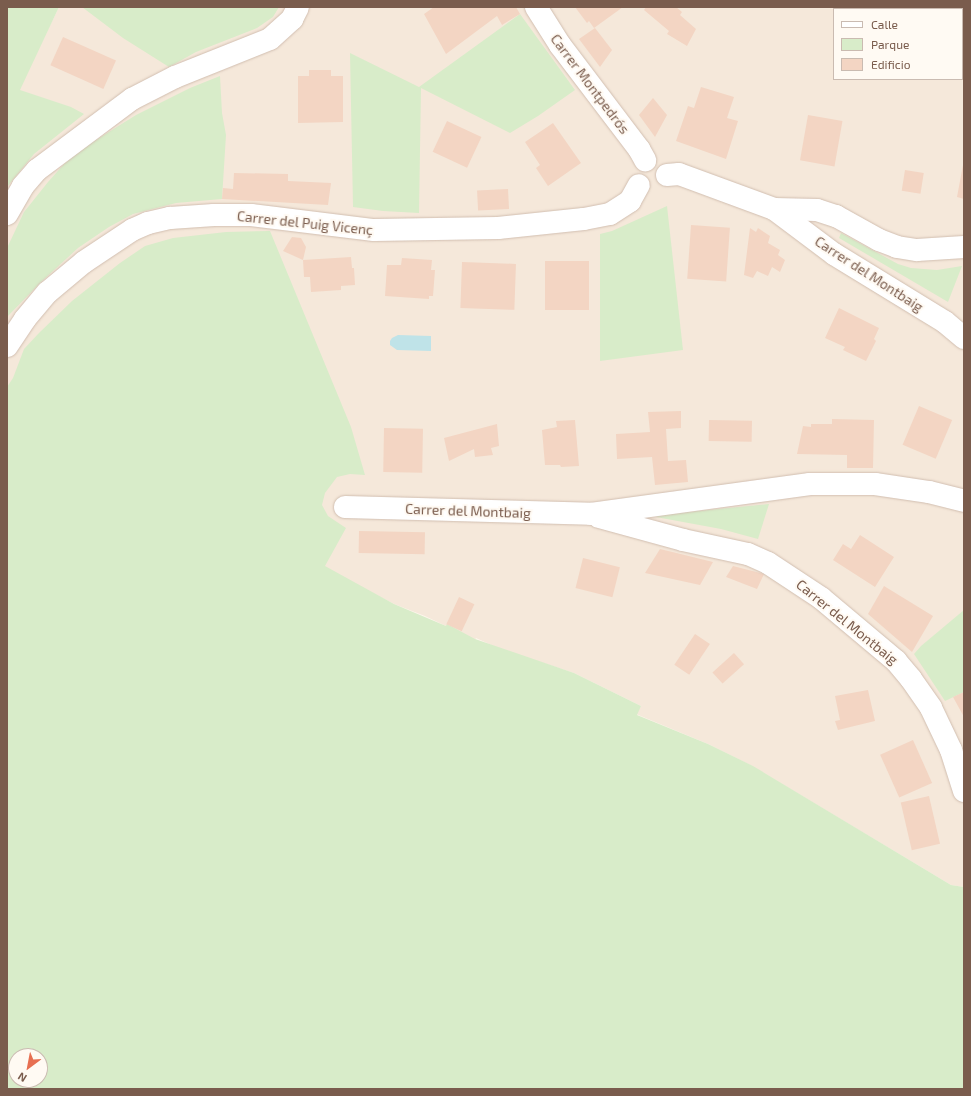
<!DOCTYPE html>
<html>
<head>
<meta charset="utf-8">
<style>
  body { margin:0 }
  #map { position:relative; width:971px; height:1096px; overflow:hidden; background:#fdf6ec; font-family:"Exo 2",sans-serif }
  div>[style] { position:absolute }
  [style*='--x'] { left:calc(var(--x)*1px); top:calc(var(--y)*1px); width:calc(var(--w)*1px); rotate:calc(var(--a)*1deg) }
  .residential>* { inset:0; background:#f5e8da }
  .green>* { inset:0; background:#d8ecc9 }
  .water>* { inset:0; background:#bfe3e8 }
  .building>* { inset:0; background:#f3d5c3; transform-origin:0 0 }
  .roads { filter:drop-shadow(0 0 1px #d1beb0) drop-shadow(0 0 1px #d1beb0) }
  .minor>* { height:22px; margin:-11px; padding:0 11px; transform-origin:11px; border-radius:11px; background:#fff }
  span { translate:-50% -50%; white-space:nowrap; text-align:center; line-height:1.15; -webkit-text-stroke:4px #fffaf3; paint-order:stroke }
  .street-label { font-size:14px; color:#7a5c4d }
  .frame { position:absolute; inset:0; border:8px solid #7a5c4d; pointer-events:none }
  .legend { position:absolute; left:833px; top:8px; width:130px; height:72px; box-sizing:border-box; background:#fffaf3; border:1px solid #cabbb1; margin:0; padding:5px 7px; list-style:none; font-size:12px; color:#7a5c4d }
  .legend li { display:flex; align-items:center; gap:8px; height:20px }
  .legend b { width:20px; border:1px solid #cabbb1 }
  .north { position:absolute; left:8px; top:1048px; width:40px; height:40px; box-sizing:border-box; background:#fffaf3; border:1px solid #cabbb1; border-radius:50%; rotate:212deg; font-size:11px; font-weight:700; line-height:16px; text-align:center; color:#7a5c4d }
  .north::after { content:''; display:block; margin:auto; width:14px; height:18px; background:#e76f51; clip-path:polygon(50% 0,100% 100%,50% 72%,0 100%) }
</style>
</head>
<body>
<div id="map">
  <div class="residential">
    <i style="clip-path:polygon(evenodd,59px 7px,964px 7px,964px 887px,951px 885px,752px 766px,708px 744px,636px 714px,641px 706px,574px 673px,500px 649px,476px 638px,475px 640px,425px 616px,394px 604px,7px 403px,7px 79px,20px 87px,59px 7px,834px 9px,962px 9px,962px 79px,834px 79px,834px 9px)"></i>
  </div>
  <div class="green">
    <i style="clip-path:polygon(7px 7px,59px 7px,20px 90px,71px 107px,84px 114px,34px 154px,7px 187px)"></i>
    <i style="clip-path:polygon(82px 7px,279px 7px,273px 17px,257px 28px,196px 52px,169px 67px,123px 38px)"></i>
    <i style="clip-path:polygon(520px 14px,575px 90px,538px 116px,510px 133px,421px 88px,419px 213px,383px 211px,353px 207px,350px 53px,419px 87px)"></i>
    <i style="clip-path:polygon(220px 76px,222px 113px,226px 135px,222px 199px,176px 203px,133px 214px,109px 227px,78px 248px,41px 282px,7px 317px,7px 248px,24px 212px,48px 182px,65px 163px,88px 145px,136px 115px,190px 88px)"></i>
    <i style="clip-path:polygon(667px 206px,683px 350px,600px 361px,600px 234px,612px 231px)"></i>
    <i style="clip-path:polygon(evenodd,270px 231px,351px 427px,365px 475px,350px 474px,337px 477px,325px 493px,322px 505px,328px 516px,346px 528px,325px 566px,394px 604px,446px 626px,447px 624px,475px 639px,574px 673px,641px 706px,637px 715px,708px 744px,753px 766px,951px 885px,964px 887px,964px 1089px,7px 1089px,7px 387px,13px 378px,24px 349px,39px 333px,72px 301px,120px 263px,145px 246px,173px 238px,226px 232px,270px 231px,16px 1056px,40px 1056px,40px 1080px,16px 1080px,16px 1056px)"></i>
    <i style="clip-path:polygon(841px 233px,898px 264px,911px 268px,937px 270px,962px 266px,948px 302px,839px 238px)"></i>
    <i style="clip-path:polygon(769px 504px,758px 539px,721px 529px,656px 517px,657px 515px)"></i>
    <i style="clip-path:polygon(964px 610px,964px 692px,945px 701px,914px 654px,921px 646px)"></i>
  </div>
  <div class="water">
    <i style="clip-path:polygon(398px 335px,431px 336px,431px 351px,397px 350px,390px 345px,390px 341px,392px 338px)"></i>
  </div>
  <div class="building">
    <i style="clip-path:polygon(434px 7px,516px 7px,520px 14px,502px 25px,497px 16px,446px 54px,424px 14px)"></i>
    <i style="clip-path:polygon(575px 7px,623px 7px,594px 28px,589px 21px,587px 23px)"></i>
    <i style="clip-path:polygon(646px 7px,676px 7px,682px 12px,680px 15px,696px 29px,687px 46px,667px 34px,669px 31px,644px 10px)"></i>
    <i style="clip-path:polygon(595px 28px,612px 50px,600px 67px,579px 39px)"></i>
    <i style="left:63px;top:37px;width:58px;height:31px;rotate:24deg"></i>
    <i style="clip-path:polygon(309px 70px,331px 70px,331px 76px,343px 76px,343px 122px,298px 123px,298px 76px,309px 76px)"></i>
    <i style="clip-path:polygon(701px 87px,734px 97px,727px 118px,738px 121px,726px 159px,676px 141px,688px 106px,694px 108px)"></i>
    <i style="clip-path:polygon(653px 98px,667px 115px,655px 137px,639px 115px)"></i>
    <i style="left:808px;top:115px;width:35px;height:46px;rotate:10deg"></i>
    <i style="left:447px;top:121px;width:38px;height:34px;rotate:25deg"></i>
    <i style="clip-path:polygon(553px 123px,581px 163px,548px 186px,536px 168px,540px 165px,525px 142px)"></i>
    <i style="clip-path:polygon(963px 165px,964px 165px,964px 199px,957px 197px)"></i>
    <i style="left:905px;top:170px;width:19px;height:21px;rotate:9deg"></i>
    <i style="clip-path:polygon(234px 173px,288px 174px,288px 181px,331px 183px,328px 205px,222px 199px,223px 188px,233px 189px)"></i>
    <i style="left:508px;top:189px;width:20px;height:31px;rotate:87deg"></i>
    <i style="left:691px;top:225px;width:39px;height:54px;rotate:4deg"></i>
    <i style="clip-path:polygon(750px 228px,756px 232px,758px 228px,770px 236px,768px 243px,780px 250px,778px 255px,785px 260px,780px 272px,772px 267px,768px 276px,757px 271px,753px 278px,744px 275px)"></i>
    <i style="clip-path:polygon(292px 237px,301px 238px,306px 247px,303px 260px,283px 251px)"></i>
    <i style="clip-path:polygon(351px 257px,352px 268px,354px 268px,355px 285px,341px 286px,341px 290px,311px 292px,310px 277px,304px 277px,303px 260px)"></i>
    <i style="clip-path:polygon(402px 258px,432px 260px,431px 270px,435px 270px,433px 296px,429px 296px,429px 299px,385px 296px,387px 265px,401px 265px)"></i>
    <i style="left:589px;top:261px;width:49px;height:44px;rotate:90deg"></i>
    <i style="left:462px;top:262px;width:54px;height:46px;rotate:2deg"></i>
    <i style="clip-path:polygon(839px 308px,879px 328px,874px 339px,876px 341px,866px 361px,843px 350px,845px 347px,825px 338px)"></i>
    <i style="left:919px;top:406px;width:36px;height:42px;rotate:23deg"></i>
    <i style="clip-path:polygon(681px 411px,681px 428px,666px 429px,668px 461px,686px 460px,688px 482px,655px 485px,652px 457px,617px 459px,616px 434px,650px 432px,648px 412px)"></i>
    <i style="clip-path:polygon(832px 419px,874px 420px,873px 468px,847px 468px,847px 455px,797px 454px,803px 426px,811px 427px,811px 424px,832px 424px)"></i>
    <i style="clip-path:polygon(575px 420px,579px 466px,561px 467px,560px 465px,545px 465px,542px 430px,557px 427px,556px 421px)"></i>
    <i style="left:709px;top:420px;width:43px;height:21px;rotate:1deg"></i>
    <i style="clip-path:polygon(497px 424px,499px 446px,491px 448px,493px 455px,475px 457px,474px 449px,449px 461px,444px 438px)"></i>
    <i style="left:384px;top:428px;width:39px;height:44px;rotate:1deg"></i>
    <i style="left:359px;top:531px;width:66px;height:22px;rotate:1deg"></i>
    <i style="clip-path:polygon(860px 535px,894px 557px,875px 587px,833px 560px,843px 544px,851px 549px)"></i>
    <i style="clip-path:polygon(660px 549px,713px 562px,700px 585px,645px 573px)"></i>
    <i style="left:583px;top:558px;width:38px;height:31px;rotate:14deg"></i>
    <i style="clip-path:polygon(733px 566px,764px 574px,757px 589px,726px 577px)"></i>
    <i style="clip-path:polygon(884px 586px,933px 616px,912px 652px,868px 614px)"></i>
    <i style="left:459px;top:597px;width:17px;height:30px;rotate:25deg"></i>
    <i style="left:695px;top:634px;width:18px;height:37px;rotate:34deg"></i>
    <i style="left:734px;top:653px;width:15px;height:29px;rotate:48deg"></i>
    <i style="clip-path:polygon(868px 690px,875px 721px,838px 730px,835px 721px,840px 720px,835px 696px)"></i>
    <i style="clip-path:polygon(964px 692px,964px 717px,953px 697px)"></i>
    <i style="left:913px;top:740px;width:47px;height:36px;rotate:66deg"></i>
    <i style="left:929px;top:796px;width:49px;height:29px;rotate:77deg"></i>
  </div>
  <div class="roads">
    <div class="minor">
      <i style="--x:536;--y:7;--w:45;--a:57.7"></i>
      <i style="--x:560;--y:45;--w:131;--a:52.8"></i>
      <i style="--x:639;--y:149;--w:13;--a:61"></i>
      <i style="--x:667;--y:175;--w:12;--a:-5"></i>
      <i style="--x:679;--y:174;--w:101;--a:20.2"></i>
      <i style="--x:774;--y:209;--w:43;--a:1.3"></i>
      <i style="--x:817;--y:210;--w:20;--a:18"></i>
      <i style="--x:836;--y:216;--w:49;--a:29.2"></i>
      <i style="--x:879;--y:240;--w:19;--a:21"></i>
      <i style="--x:897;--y:247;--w:20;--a:9"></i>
      <i style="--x:917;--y:250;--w:47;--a:-3.7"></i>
      <i style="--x:774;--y:209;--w:75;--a:36.9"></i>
      <i style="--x:834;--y:254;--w:130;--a:31.5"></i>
      <i style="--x:945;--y:322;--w:25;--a:40"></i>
      <i style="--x:7;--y:214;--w:32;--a:-60"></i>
      <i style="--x:23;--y:186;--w:21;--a:-49"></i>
      <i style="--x:37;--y:170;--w:119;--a:-36.8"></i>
      <i style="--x:132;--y:99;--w:48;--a:-27.1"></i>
      <i style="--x:175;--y:77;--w:102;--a:-21.8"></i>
      <i style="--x:270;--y:39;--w:30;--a:-42"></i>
      <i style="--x:292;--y:19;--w:13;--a:-63"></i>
      <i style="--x:7;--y:346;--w:32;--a:-56"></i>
      <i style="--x:25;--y:319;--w:35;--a:-50"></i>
      <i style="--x:48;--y:292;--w:47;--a:-39.8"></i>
      <i style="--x:84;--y:262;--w:58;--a:-33.7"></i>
      <i style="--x:132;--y:230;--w:17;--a:-24"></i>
      <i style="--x:148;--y:223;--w:23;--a:-13"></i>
      <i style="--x:170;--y:218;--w:44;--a:-3.9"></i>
      <i style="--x:214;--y:215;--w:37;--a:0"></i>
      <i style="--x:251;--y:215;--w:124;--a:7"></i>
      <i style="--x:374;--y:230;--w:124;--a:-0.9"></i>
      <i style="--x:498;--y:228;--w:86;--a:-6"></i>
      <i style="--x:584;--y:219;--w:26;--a:-11"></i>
      <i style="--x:610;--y:214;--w:24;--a:-33"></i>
      <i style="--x:630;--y:201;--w:18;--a:-61"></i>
      <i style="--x:345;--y:507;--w:246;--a:1.6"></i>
      <i style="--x:591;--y:514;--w:221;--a:-7.8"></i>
      <i style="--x:810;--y:484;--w:65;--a:0"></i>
      <i style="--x:875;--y:484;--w:55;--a:8.4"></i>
      <i style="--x:929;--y:492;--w:36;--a:14"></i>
      <i style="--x:599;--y:517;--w:87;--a:15.3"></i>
      <i style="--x:683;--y:540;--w:66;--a:12.2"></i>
      <i style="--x:748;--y:554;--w:22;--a:24"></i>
      <i style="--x:768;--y:563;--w:64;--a:33.4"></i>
      <i style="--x:821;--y:598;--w:98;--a:40"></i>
      <i style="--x:896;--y:661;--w:23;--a:50"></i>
      <i style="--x:911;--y:679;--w:35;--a:55"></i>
      <i style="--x:931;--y:708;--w:47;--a:64.5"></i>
      <i style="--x:951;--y:750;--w:43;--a:72.4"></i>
    </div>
  </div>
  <div class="street-label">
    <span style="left:590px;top:84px;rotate:53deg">Carrer Montpedrós</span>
    <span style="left:305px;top:223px;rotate:6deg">Carrer del Puig Vicenç</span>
    <span style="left:869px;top:274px;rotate:33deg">Carrer del Montbaig</span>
    <span style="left:468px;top:511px;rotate:2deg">Carrer del Montbaig</span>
    <span style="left:847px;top:622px;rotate:39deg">Carrer del Montbaig</span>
  </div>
  <div class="frame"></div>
  <ul class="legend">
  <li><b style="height:5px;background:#fff"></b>Calle</li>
  <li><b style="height:11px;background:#d8ecc9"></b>Parque</li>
  <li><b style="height:11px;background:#f3d5c3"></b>Edificio</li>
  </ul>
  <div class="north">N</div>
</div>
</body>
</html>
